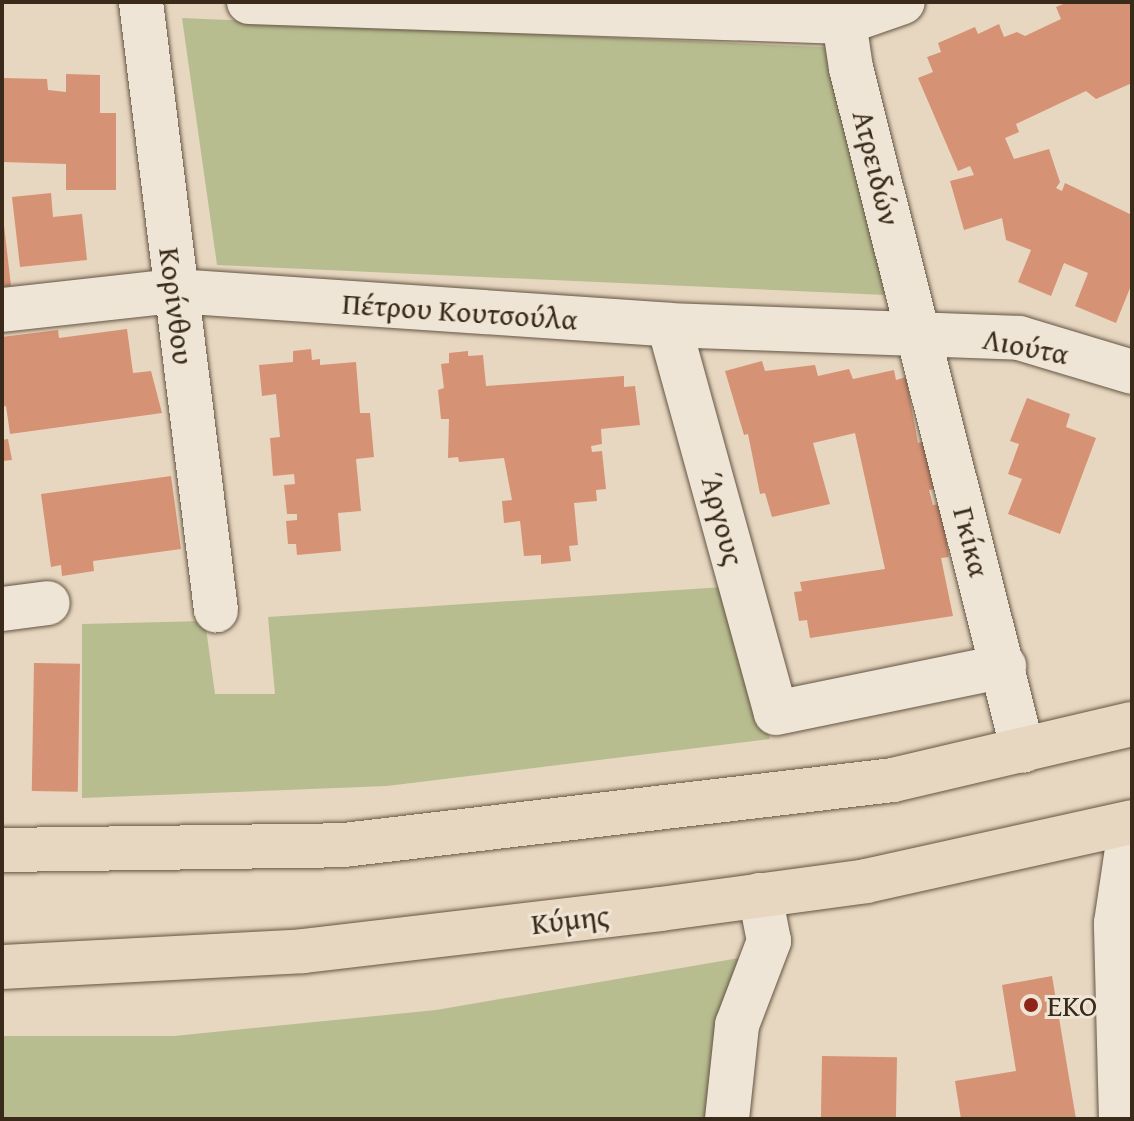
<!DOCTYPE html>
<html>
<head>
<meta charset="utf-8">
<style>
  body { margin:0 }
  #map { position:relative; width:1134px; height:1121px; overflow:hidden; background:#e7d7c0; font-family:"Gentium Book Plus",serif }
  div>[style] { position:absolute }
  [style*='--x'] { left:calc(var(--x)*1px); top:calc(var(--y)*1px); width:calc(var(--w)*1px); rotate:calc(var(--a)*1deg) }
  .green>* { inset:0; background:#b8bd90 }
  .building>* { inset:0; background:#d69275; transform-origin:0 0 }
  .roads { filter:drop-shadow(0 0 2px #645543) drop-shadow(0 0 2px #645543) }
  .minor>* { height:44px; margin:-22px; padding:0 22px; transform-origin:22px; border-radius:22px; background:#efe5d6 }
  .major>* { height:44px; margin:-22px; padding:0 22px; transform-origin:22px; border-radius:22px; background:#e7d7c0 }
  .dots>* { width:22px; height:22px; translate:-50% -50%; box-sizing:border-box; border:4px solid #efe5d6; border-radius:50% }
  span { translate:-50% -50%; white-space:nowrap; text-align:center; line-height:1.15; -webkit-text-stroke:6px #efe5d6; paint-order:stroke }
  .street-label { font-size:30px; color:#392a19 }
  .poi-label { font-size:30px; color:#392a19 }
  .left { translate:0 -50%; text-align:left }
  .frame { position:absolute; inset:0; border:4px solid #392a19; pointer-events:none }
</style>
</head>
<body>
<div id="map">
  <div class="green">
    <i style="clip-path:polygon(182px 18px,841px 48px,908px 296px,217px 265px)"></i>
    <i style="clip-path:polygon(723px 587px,770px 739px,387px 786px,82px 798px,82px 624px,205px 621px,215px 694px,275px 694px,268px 617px)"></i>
    <i style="clip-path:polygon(745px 957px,725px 1119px,2px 1119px,2px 1036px,174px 1036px,436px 1010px)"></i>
  </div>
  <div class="building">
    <i style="clip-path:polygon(1068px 2px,1132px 2px,1132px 83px,1096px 99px,1086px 91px,1016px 124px,1019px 132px,1005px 138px,1014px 159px,1049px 149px,1060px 182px,1056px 188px,1062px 191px,1065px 183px,1132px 215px,1132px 283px,1116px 323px,1075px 306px,1088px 273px,1064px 263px,1051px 296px,1018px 282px,1031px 250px,1006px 240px,1002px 218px,964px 230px,950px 181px,974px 175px,970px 166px,958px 171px,918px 78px,933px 72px,927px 57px,941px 52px,938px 43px,975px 27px,978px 34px,999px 24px,1004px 37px,1017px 32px,1025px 36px,1061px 19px,1056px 7px)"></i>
    <i style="clip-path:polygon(66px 74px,100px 75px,100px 113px,116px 113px,116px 190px,66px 190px,66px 164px,2px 162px,2px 78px,47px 79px,48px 90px,66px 92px)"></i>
    <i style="clip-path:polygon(51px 193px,53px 217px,82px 214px,87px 260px,20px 267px,12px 197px)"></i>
    <i style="clip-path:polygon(2px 208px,11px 286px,2px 287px)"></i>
    <i style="clip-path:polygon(127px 329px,133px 373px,151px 371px,162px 413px,10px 434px,6px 406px,2px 407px,2px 337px,58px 330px,59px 338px)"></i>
    <i style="clip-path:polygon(311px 349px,312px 360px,320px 359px,320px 365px,356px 362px,360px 413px,370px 413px,374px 457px,356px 459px,361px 511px,338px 513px,341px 551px,297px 555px,296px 544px,288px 544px,286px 521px,297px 520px,297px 514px,287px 514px,284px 485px,295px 484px,294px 474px,273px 476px,270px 438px,280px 437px,276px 394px,262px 396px,259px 365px,293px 362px,293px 351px)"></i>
    <i style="clip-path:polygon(468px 351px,468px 356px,483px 355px,486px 386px,624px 376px,624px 387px,635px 386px,640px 425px,601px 429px,602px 444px,591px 446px,592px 452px,602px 451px,606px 489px,596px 490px,597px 501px,574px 503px,578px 545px,569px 546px,571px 561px,541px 564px,541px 555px,524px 556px,520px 521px,504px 523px,502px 501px,512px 500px,504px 458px,459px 462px,458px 457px,448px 458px,449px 419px,441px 419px,438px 390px,444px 388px,441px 364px,449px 363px,449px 353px)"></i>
    <i style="clip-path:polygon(762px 361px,765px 371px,815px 365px,818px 376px,849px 369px,853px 379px,894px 370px,896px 380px,906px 377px,918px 443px,926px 441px,935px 489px,929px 490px,933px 505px,941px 504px,949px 557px,941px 558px,953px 616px,810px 638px,807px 620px,799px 621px,794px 592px,802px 591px,800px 582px,885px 569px,855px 433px,813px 443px,830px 504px,772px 517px,765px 493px,760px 494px,748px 434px,744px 435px,725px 371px)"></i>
    <i style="clip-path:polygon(1027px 398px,1070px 414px,1066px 427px,1096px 438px,1060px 534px,1008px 514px,1022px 479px,1008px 474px,1019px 444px,1010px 441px)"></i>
    <i style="clip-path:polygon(8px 439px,12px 460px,2px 461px,2px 440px)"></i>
    <i style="clip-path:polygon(171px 476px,181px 549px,93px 561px,94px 571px,62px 576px,61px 565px,51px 567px,41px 494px)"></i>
    <i style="left:34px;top:663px;width:46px;height:128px;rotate:1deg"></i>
    <i style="clip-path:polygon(1052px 976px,1076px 1119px,961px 1119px,955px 1081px,1016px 1071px,1002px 985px)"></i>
    <i style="left:822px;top:1056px;width:75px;height:63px;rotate:1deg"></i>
  </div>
  <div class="roads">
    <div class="minor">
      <i style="--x:141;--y:2;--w:613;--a:82.97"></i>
      <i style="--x:249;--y:2;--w:597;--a:1.92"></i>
      <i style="--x:846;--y:22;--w:60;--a:-19.3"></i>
      <i style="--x:841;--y:2;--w:67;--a:81.4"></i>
      <i style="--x:851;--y:68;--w:704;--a:75.87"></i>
      <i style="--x:2;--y:310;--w:174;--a:-6.3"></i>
      <i style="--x:175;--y:291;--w:495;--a:3.9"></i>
      <i style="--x:669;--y:325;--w:350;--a:2.1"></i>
      <i style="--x:1019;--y:338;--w:118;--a:16.7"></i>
      <i style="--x:669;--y:325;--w:402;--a:74.6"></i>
      <i style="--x:776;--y:713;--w:233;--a:-11.6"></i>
      <i style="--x:2;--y:609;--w:46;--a:-7.4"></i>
      <i style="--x:727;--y:1119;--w:95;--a:-83.9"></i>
      <i style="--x:737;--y:1025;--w:90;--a:-69.1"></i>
      <i style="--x:769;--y:941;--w:47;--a:-101.1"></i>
      <i style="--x:1121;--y:1119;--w:196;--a:-91.5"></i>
      <i style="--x:1116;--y:923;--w:101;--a:-81.5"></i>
    </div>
    <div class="major">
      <i style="--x:2;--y:850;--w:342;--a:-0.8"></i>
      <i style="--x:344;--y:845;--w:553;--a:-6.75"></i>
      <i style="--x:893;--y:780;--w:245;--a:-13.2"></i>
      <i style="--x:2;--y:967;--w:301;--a:-3"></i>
      <i style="--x:303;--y:951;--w:359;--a:-6.7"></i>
      <i style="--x:660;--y:909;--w:208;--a:-7.7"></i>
      <i style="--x:866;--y:881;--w:272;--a:-12.5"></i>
    </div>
  </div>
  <div class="dots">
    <i style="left:1031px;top:1005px;background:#8f2418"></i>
  </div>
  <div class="street-label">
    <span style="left:877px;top:168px;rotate:76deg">Ατρειδών</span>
    <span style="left:177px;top:306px;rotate:83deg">Κορίνθου</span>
    <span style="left:460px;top:311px;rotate:4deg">Πέτρου Κουτσούλα</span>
    <span style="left:1026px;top:346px;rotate:11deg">Λιούτα</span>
    <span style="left:723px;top:519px;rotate:75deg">Άργους</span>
    <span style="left:972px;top:542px;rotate:76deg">Γκίκα</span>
    <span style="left:570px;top:919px;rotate:-7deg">Κύμης</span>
  </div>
  <div class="poi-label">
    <span class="left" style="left:1047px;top:1005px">EKO</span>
  </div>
  <div class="frame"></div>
</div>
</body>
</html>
